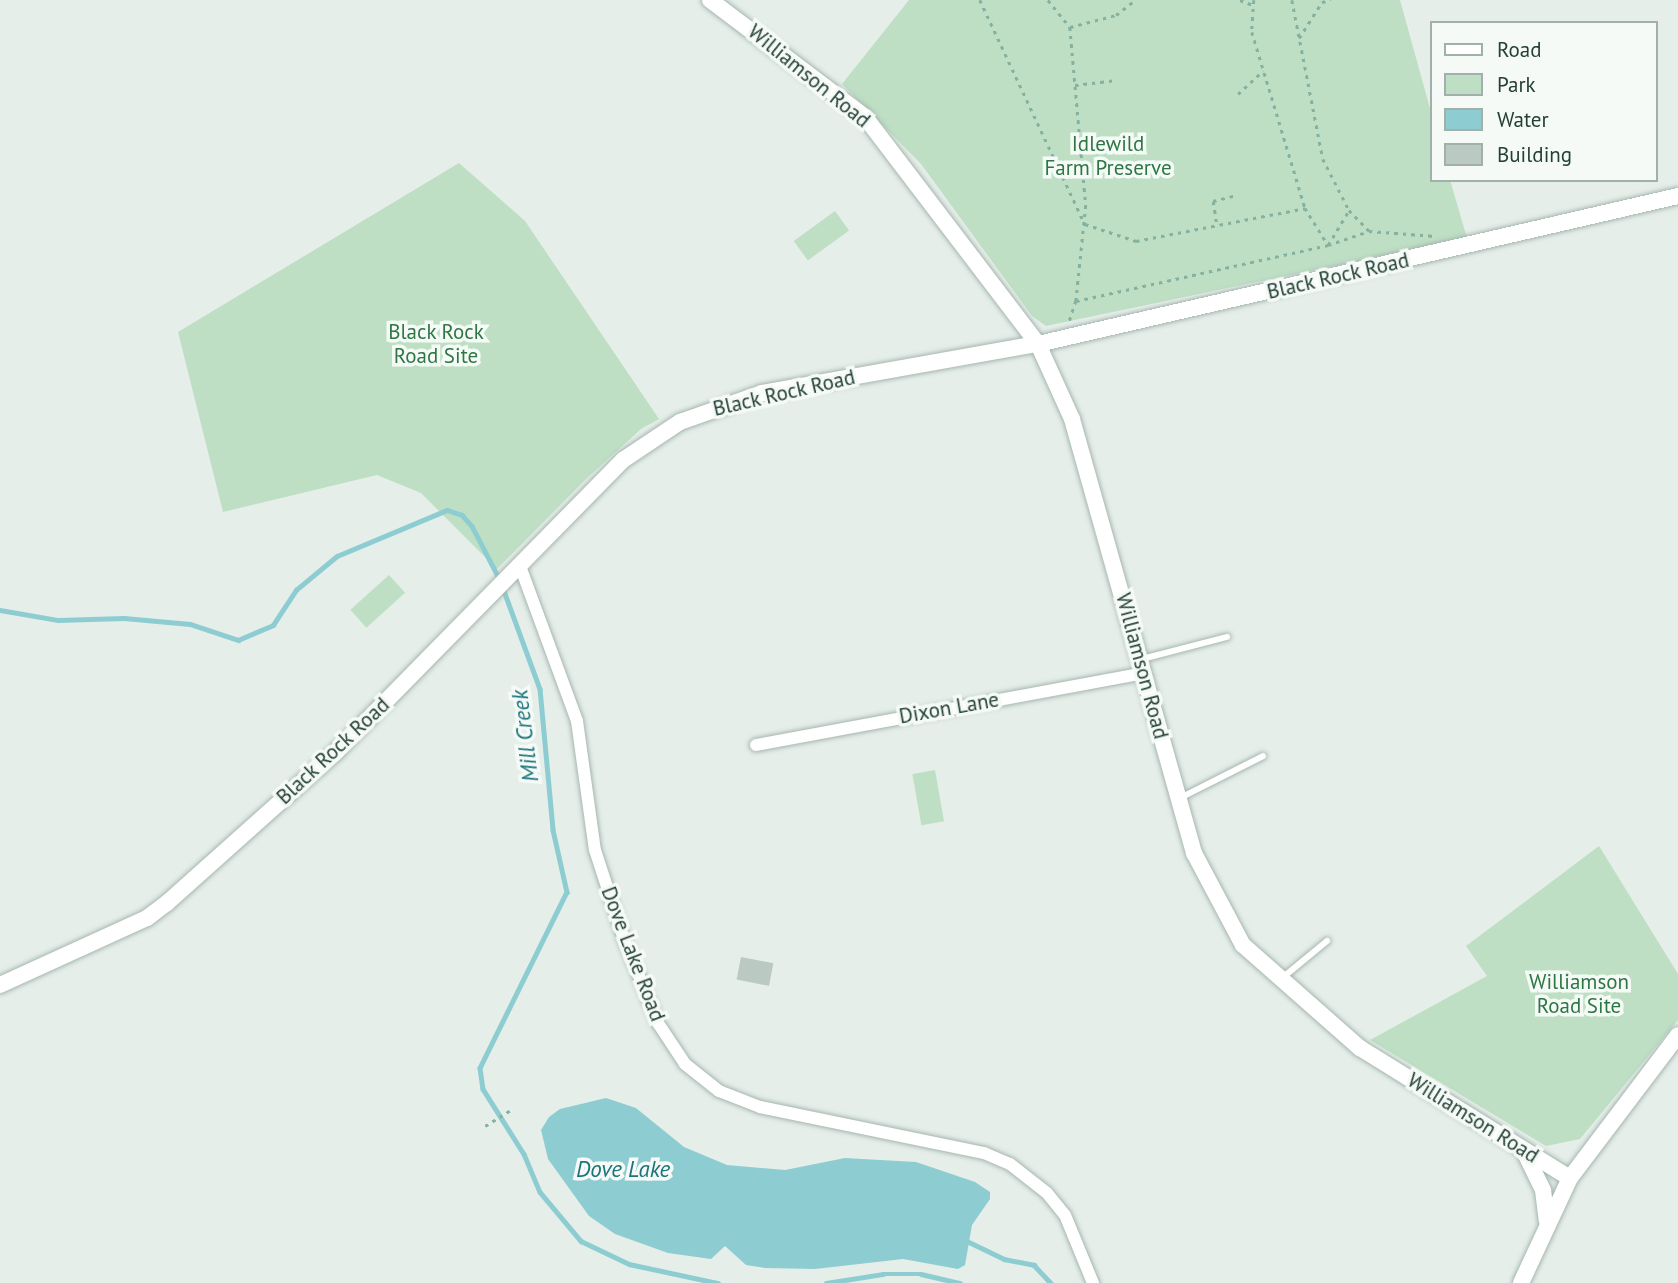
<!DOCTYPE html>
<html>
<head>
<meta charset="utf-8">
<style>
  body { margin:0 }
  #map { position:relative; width:1678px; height:1283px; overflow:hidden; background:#e5eee9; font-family:"PT Sans",sans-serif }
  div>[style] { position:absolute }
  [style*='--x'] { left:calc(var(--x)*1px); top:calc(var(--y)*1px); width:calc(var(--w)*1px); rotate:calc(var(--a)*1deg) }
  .green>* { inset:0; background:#bedfc4; transform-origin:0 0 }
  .water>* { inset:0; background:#8dcdd2 }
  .stream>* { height:4.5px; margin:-2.25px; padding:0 2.25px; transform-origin:2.25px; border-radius:2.25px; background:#8dcdd2 }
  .building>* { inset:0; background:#bac9c2; transform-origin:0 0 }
  .path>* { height:2.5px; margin-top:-1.25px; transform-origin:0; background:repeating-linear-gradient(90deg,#85b1a0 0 3.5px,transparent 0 8.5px) }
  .roads { filter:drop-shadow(0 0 2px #a7b6b0) drop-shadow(0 0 2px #a7b6b0) }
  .service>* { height:6px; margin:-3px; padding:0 3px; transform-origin:3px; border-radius:3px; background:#fff }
  .minor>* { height:12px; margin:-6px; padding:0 6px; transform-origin:6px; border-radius:6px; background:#fff }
  .tertiary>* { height:16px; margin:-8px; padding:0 8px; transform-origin:8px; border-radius:8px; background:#fff }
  span { translate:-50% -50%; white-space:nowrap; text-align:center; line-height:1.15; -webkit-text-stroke:7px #f5faf7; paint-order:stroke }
  .street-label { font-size:21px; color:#244036 }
  .park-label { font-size:21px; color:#2e7744 }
  .water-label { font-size:23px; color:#1d747c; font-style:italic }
  .legend { position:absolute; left:1430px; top:21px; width:228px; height:161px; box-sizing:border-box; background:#f5faf7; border:2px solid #a1b0aa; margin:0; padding:9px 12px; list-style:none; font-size:21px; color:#244036 }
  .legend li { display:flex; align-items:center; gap:14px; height:35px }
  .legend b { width:35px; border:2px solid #a1b0aa }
</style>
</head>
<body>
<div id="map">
  <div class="green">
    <i style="clip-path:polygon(909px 0,1400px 0,1431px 112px,1431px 180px,1450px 180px,1467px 238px,1046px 326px,1032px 316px,921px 164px,842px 84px)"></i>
    <i style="clip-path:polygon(459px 163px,525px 221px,659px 419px,641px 429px,586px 479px,497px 569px,421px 493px,377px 475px,223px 512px,178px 332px)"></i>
    <i style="left:835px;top:211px;width:24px;height:51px;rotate:54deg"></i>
    <i style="left:389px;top:575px;width:24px;height:52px;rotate:48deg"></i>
    <i style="left:935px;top:770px;width:52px;height:23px;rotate:80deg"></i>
    <i style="clip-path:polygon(1599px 846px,1678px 974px,1678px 1020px,1580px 1139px,1546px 1146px,1370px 1040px,1487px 976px,1466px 946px)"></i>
  </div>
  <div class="water">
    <i style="clip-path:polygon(606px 1098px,636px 1108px,684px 1147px,727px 1165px,785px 1170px,845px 1158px,916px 1162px,975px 1182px,990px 1192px,990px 1199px,972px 1225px,965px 1265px,958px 1269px,903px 1259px,815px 1269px,765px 1268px,746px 1265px,725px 1246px,711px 1259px,668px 1253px,615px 1234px,589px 1216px,548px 1159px,541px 1130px,549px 1117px,560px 1109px)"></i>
  </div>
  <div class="stream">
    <i style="--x:503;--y:588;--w:108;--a:69.9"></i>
    <i style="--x:540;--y:689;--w:142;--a:84.7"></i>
    <i style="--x:553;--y:830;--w:64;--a:77.3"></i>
    <i style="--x:567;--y:892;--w:196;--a:116.3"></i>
    <i style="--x:480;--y:1068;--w:21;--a:82"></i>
    <i style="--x:483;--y:1089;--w:77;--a:57.8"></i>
    <i style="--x:524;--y:1154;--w:41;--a:67.2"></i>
    <i style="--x:540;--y:1192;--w:64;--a:50.1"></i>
    <i style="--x:581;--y:1241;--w:53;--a:25.6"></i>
    <i style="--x:629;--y:1264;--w:91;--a:12.1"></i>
    <i style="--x:0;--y:610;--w:59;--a:9.8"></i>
    <i style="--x:58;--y:620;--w:66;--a:-1.7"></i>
    <i style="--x:124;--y:618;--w:66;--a:5.2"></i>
    <i style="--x:190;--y:624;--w:51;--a:18.4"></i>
    <i style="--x:238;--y:640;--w:38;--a:-23"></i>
    <i style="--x:273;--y:625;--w:42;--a:-56.7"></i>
    <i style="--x:296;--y:590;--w:53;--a:-39.7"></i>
    <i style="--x:337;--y:556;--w:119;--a:-22.7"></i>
    <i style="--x:447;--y:510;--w:16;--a:18"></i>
    <i style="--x:462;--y:515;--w:15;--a:48"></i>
    <i style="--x:472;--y:526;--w:61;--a:62.6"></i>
    <i style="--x:967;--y:1241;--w:41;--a:25.9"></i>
    <i style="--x:1004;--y:1259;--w:31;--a:11"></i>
    <i style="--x:1034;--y:1265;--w:25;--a:47"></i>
    <i style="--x:826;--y:1283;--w:58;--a:-9"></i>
    <i style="--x:883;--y:1274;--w:38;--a:0"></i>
    <i style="--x:921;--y:1274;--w:40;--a:13"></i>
  </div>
  <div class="building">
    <i style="left:741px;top:957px;width:33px;height:23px;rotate:11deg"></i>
  </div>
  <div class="path">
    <i style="--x:980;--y:0;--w:247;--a:64.9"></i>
    <i style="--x:1085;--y:224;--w:54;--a:18.4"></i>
    <i style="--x:1136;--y:241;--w:172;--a:-11"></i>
    <i style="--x:1305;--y:208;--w:44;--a:58.1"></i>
    <i style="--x:1328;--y:245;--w:41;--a:-59"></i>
    <i style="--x:1048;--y:0;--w:35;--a:51"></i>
    <i style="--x:1070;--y:27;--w:179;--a:84.9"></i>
    <i style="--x:1086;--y:205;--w:97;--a:95.9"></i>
    <i style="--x:1076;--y:301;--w:22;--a:108"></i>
    <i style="--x:1240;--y:0;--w:14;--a:21"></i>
    <i style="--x:1254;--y:0;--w:32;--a:94"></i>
    <i style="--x:1252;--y:32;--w:184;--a:73.2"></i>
    <i style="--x:1292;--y:0;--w:162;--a:79"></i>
    <i style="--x:1323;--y:159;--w:57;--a:63"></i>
    <i style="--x:1349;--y:210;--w:29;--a:46"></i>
    <i style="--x:1070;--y:27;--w:48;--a:-14.6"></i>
    <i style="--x:1116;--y:15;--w:24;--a:-38"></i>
    <i style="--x:1299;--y:38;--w:43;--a:-57.4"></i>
    <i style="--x:1322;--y:2;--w:9;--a:-13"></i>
    <i style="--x:1075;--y:85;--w:42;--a:-6.8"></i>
    <i style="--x:1238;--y:94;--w:34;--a:-43"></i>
    <i style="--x:1216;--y:222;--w:21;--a:-98"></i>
    <i style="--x:1213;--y:201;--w:21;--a:-14"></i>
    <i style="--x:1076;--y:301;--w:258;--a:-12.5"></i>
    <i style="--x:1328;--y:245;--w:43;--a:-18.9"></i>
    <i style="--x:1369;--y:231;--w:66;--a:4.3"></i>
    <i style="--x:485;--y:1126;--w:31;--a:-32"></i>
  </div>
  <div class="roads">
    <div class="service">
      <i style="--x:1142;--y:659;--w:88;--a:-14.5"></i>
      <i style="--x:1180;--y:798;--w:93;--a:-26.8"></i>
      <i style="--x:1281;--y:979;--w:60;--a:-39.6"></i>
    </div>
    <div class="minor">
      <i style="--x:520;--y:566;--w:165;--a:69.8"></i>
      <i style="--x:577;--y:721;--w:130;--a:82.1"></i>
      <i style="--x:595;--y:850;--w:94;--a:72"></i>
      <i style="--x:624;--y:939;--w:91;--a:68"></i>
      <i style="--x:658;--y:1023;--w:49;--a:56.6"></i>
      <i style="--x:685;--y:1064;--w:43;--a:38.5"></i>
      <i style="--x:719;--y:1091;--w:44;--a:21.3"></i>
      <i style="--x:760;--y:1107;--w:229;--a:11.6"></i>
      <i style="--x:984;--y:1153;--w:28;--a:23"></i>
      <i style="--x:1010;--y:1164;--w:47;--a:38.1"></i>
      <i style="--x:1047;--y:1193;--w:28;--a:51"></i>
      <i style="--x:1065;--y:1215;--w:74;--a:67.6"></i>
      <i style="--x:756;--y:745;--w:394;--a:-10.5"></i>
    </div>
    <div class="tertiary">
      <i style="--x:710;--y:0;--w:194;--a:37"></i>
      <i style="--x:865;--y:117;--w:285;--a:52.7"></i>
      <i style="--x:1038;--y:344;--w:82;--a:65.6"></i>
      <i style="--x:1072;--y:419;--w:451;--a:74.3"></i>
      <i style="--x:1194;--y:853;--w:104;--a:62"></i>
      <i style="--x:1243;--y:945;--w:156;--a:41.4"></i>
      <i style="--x:1360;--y:1048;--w:247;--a:31.8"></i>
      <i style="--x:0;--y:985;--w:162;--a:-24.5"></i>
      <i style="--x:147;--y:918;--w:25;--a:-37"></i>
      <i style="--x:167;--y:903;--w:227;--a:-41.8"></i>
      <i style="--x:336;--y:752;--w:409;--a:-45.5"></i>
      <i style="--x:623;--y:460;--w:69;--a:-33.7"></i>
      <i style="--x:680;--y:422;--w:87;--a:-19.5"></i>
      <i style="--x:762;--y:393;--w:280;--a:-10.1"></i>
      <i style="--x:1038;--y:344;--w:657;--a:-13.02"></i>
      <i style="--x:1524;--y:1151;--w:43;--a:64"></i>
      <i style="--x:1543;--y:1190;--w:31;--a:83"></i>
      <i style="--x:1521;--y:1283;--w:116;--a:-65"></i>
      <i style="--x:1570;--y:1178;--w:179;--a:-52.9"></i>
    </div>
  </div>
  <div class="street-label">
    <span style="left:809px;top:76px;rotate:39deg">Williamson Road</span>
    <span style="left:1338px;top:276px;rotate:-13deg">Black Rock Road</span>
    <span style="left:784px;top:393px;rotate:-13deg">Black Rock Road</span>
    <span style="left:1142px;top:666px;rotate:75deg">Williamson Road</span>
    <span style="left:949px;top:708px;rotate:-10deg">Dixon Lane</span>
    <span style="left:333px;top:751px;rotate:-43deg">Black Rock Road</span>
    <span style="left:633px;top:954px;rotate:69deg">Dove Lake Road</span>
    <span style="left:1473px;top:1118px;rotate:32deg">Williamson Road</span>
  </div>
  <div class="park-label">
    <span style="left:1108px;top:156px">Idlewild<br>Farm Preserve</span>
    <span style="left:436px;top:344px">Black Rock<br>Road Site</span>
    <span style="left:1579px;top:994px">Williamson<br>Road Site</span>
  </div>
  <div class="water-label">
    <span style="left:525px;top:736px;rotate:-97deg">Mill Creek</span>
    <span style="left:623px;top:1169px">Dove Lake</span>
  </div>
  <ul class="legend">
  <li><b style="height:9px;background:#fff"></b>Road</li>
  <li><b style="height:19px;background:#bedfc4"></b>Park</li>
  <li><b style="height:19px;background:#8dcdd2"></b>Water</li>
  <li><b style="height:19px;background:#bac9c2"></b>Building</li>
  </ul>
</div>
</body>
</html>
